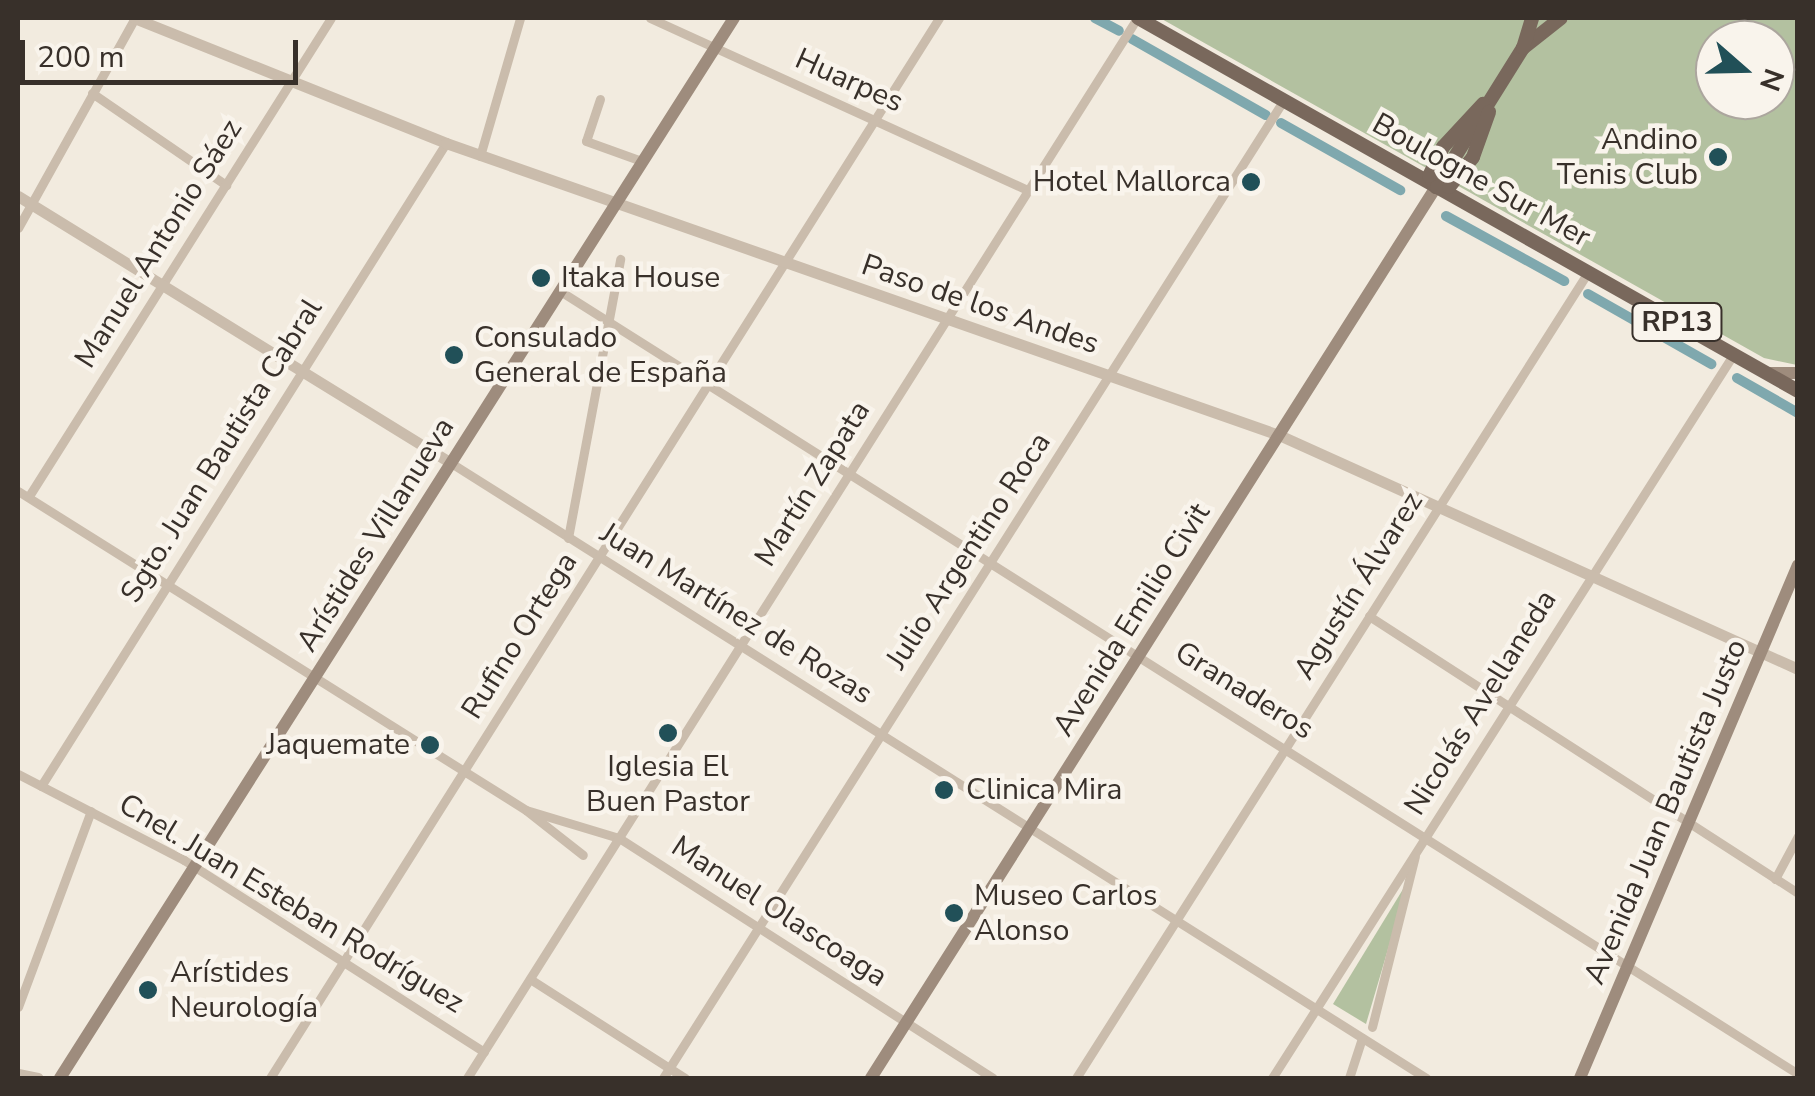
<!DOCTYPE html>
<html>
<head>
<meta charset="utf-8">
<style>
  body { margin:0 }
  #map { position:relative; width:1815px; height:1096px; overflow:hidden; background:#f2ebdf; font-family:"Nunito Sans",sans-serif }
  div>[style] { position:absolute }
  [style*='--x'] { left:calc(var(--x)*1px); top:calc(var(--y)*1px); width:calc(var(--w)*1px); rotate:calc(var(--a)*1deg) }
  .green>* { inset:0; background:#b3c1a0 }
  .canal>* { height:10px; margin:-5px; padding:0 5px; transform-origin:5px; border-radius:5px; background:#7fa8ae }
  .minor>* { height:9px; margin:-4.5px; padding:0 4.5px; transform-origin:4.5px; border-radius:4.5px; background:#cabcac }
  .tertiary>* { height:11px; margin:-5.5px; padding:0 5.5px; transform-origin:5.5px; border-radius:5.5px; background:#cabcac }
  .secondary>* { height:12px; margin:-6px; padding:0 6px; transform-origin:6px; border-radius:6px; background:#9e8c7d }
  .primary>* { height:14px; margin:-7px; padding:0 7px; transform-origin:7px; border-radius:7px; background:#79685c }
  .dots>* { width:28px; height:28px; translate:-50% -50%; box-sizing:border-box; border:5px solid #f9f4ec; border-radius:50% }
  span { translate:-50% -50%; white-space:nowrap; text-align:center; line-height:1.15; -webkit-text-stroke:9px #f9f4ec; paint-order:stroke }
  .shield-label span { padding:2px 8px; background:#f9f4ec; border:2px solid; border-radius:8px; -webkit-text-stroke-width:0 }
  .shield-label { font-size:28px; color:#38302a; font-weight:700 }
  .street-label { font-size:30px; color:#38302a }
  .poi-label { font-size:30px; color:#38302a }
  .right { translate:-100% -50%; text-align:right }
  .left { translate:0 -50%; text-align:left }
  .frame { position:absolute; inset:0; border:20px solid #38302a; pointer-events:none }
  .north { position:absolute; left:1695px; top:20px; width:100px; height:100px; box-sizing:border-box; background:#f9f4ec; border:2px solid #aca69e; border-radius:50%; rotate:110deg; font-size:28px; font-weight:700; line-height:40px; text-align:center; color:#38302a }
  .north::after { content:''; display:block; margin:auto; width:35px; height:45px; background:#215058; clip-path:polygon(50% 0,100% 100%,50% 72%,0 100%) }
  .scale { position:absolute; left:20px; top:40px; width:278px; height:45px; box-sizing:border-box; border:5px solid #38302a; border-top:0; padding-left:12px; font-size:30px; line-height:35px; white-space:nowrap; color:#38302a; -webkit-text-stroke:8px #f9f4ec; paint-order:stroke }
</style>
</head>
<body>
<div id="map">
  <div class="green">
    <i style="clip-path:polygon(evenodd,1160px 18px,1797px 18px,1797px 365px,1764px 358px,1160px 18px,1715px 40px,1775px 40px,1775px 100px,1715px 100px,1715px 40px)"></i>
    <i style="clip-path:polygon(1408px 881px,1366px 1024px,1333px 1004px)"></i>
  </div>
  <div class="canal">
    <i style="--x:1095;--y:18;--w:27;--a:28"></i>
    <i style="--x:1132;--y:39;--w:154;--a:29.6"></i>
    <i style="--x:1281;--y:123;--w:137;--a:29.4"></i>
    <i style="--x:1446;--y:216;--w:135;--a:28.8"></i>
    <i style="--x:1588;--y:294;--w:142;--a:29.6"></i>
    <i style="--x:1737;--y:378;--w:70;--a:29.8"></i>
  </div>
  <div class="minor">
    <i style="--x:650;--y:18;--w:415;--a:24.5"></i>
    <i style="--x:92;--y:93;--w:163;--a:34.5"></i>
    <i style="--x:600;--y:99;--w:44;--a:108.4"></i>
    <i style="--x:586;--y:141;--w:59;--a:19.7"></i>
    <i style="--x:480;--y:156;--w:144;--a:-73.8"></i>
    <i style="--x:18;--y:228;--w:240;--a:-60.9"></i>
    <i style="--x:560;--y:291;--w:1465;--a:32.31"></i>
    <i style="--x:451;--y:463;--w:1153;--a:32.24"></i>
    <i style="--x:18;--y:491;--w:600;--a:32.13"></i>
    <i style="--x:526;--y:810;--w:97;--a:16.8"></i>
    <i style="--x:619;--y:838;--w:444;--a:32.7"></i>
    <i style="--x:29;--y:496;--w:565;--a:-57.72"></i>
    <i style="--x:568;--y:538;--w:284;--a:-79.4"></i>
    <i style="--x:1369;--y:616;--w:511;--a:32.85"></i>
    <i style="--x:18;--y:774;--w:187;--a:27.4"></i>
    <i style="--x:184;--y:860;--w:356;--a:32.6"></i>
    <i style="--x:41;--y:786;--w:760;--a:-57.79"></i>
    <i style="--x:527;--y:811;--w:71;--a:38.2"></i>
    <i style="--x:1775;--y:879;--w:49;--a:-61.9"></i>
    <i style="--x:530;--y:979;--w:184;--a:32.6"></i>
    <i style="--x:18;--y:1007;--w:209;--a:-69.6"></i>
    <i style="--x:1372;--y:1027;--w:176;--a:-75.9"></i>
    <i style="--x:270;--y:1078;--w:1253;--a:-57.74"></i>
    <i style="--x:467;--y:1078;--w:1254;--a:-57.7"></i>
    <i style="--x:663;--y:1078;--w:1157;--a:-57.6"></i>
    <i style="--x:1076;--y:1078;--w:955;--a:-57.57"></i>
    <i style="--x:1272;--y:1078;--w:857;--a:-57.48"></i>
    <i style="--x:1349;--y:1078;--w:42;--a:-72"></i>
  </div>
  <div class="tertiary">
    <i style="--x:134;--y:18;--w:336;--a:21.8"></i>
    <i style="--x:446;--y:143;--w:883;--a:19.32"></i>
    <i style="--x:1279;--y:435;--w:569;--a:24.27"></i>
    <i style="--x:18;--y:196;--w:509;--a:31.66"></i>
    <i style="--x:18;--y:1074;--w:20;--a:11"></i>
  </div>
  <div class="secondary">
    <i style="--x:1766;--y:373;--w:32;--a:0"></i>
    <i style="--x:60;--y:1078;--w:1256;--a:-57.55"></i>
    <i style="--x:871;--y:1078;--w:1055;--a:-57.62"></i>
    <i style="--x:1580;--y:1078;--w:557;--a:-66.98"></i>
  </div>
  <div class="primary">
    <i style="--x:1138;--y:18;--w:758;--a:29.47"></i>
    <i style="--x:1523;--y:48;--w:48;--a:-38.3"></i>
    <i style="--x:1436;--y:187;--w:164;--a:-58"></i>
    <i style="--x:1523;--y:48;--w:31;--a:-73"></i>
    <i style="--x:1436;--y:187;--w:13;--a:-122"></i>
    <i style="--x:1429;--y:176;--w:32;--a:-64"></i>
    <i style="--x:1443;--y:147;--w:59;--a:-47.1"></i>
    <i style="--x:1437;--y:187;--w:12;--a:0"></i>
    <i style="--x:1449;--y:187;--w:38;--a:-51"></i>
    <i style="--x:1473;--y:157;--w:48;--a:-70.4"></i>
  </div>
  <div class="dots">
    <i style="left:1718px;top:157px;background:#215058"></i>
    <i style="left:1251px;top:182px;background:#215058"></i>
    <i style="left:541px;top:278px;background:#215058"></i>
    <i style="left:454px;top:355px;background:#215058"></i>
    <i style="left:668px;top:733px;background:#215058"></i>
    <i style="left:430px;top:745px;background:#215058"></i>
    <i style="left:944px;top:790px;background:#215058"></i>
    <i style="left:954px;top:913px;background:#215058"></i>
    <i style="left:148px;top:990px;background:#215058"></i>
  </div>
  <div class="shield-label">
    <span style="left:1677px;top:322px">RP13</span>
  </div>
  <div class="street-label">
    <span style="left:849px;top:81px;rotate:24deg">Huarpes</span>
    <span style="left:1481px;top:181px;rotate:29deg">Boulogne Sur Mer</span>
    <span style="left:159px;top:244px;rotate:-58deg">Manuel Antonio Sáez</span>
    <span style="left:980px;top:305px;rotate:19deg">Paso de los Andes</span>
    <span style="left:222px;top:451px;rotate:-58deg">Sgto. Juan Bautista Cabral</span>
    <span style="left:813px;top:484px;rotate:-58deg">Martín Zapata</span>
    <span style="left:376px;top:535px;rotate:-58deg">Arístides Villanueva</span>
    <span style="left:969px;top:551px;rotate:-57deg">Julio Argentino Roca</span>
    <span style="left:1359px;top:586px;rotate:-58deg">Agustín Álvarez</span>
    <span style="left:736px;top:614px;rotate:32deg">Juan Martínez de Rozas</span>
    <span style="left:1132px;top:620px;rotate:-58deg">Avenida Emilio Civit</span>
    <span style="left:520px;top:636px;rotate:-58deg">Rufino Ortega</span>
    <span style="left:1244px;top:691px;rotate:32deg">Granaderos</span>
    <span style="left:1481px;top:703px;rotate:-58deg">Nicolás Avellaneda</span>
    <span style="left:1666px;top:812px;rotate:-67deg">Avenida Juan Bautista Justo</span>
    <span style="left:291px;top:904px;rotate:31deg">Cnel. Juan Esteban Rodríguez</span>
    <span style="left:779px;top:912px;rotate:33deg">Manuel Olascoaga</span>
  </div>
  <div class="poi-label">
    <span class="right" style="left:1698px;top:157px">Andino<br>Tenis Club</span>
    <span class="right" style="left:1231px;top:182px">Hotel Mallorca</span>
    <span class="left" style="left:561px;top:278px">Itaka House</span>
    <span class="left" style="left:474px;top:355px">Consulado<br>General de España</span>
    <span class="right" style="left:410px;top:745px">Jaquemate</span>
    <span style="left:668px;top:784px">Iglesia El<br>Buen Pastor</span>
    <span class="left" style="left:966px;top:790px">Clinica Mira</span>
    <span class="left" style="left:974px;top:913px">Museo Carlos<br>Alonso</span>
    <span class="left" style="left:170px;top:990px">Arístides<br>Neurología</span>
  </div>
  <div class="frame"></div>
  <div class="north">N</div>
  <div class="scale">200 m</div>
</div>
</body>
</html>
